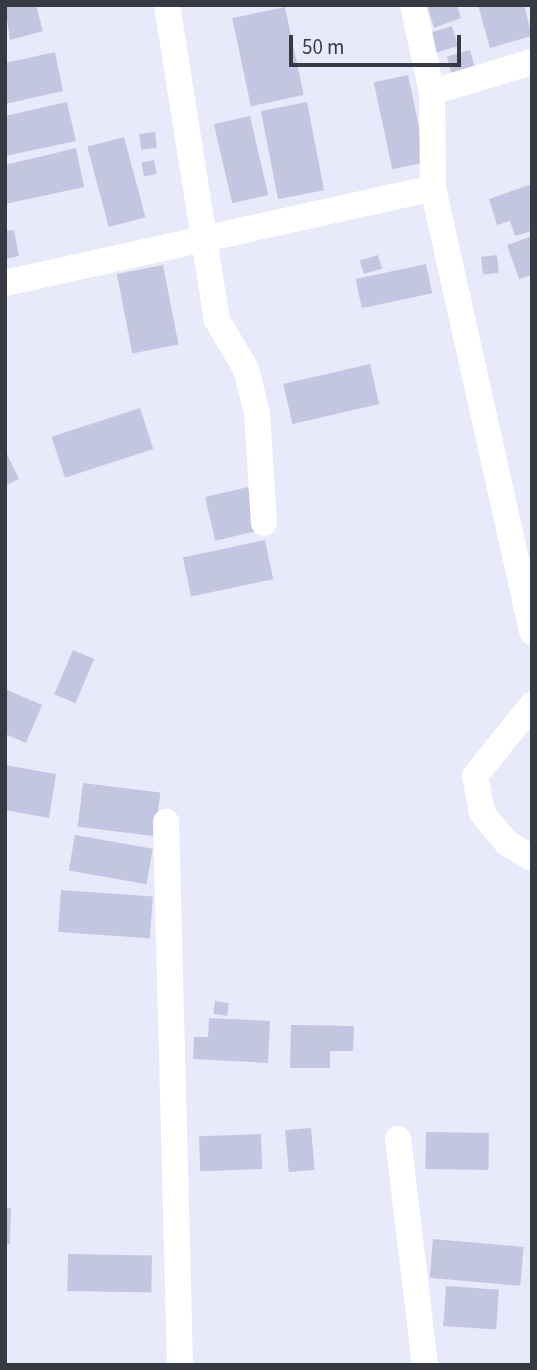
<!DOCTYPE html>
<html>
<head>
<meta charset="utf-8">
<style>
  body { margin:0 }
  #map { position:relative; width:537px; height:1370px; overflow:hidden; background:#e8eafb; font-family:"Source Sans 3",sans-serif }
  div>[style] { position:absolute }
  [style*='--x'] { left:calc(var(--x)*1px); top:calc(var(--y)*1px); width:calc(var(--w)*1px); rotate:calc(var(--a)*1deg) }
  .building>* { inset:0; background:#c3c6e0; transform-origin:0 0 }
  .minor>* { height:26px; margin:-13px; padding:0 13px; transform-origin:13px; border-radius:13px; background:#fff }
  span { translate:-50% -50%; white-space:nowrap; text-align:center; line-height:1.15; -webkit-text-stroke:6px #e8eafb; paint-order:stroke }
  .frame { position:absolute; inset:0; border:7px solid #373943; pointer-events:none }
  .scale { position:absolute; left:289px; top:35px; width:172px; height:32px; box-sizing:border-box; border:4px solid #373943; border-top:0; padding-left:9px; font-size:21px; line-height:24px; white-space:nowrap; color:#373943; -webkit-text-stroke:5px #e8eafb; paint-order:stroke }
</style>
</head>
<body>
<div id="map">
  <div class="building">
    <i style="clip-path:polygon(5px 5px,36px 5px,43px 31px,10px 40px)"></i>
    <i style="clip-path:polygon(427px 5px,457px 5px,461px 18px,434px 28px)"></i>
    <i style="clip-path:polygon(478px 5px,524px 5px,532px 36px,490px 48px)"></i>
    <i style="left:285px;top:7px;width:90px;height:54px;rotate:78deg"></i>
    <i style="left:452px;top:26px;width:21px;height:24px;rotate:73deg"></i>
    <i style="left:470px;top:50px;width:19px;height:24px;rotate:74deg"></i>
    <i style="clip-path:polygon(55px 52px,63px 91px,5px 104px,5px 63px)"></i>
    <i style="left:408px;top:75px;width:89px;height:35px;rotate:78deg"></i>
    <i style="clip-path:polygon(67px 102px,76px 141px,5px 156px,5px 116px)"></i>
    <i style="left:307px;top:102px;width:90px;height:47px;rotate:79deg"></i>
    <i style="left:250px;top:116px;width:81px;height:37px;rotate:77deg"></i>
    <i style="left:155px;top:132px;width:16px;height:16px;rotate:83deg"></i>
    <i style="left:124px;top:137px;width:83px;height:38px;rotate:75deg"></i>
    <i style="clip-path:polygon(76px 148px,84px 187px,5px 204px,5px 165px)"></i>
    <i style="left:154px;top:160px;width:14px;height:13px;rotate:78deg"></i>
    <i style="clip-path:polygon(532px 184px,532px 231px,515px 236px,510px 221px,497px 225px,489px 199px)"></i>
    <i style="clip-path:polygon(14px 230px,19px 256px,5px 259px,5px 231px)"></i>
    <i style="clip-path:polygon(532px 236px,532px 275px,519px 279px,507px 245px)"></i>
    <i style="left:378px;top:255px;width:14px;height:19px;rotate:73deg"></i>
    <i style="left:497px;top:255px;width:18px;height:16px;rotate:84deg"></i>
    <i style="left:426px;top:264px;width:30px;height:72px;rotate:78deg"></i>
    <i style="left:163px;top:265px;width:81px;height:47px;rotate:79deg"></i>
    <i style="left:370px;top:364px;width:41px;height:89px;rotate:77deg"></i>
    <i style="left:140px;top:408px;width:43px;height:93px;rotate:72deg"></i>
    <i style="clip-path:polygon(7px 454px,19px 479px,5px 486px,5px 455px)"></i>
    <i style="left:248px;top:487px;width:45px;height:44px;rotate:77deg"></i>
    <i style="left:265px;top:540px;width:40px;height:84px;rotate:78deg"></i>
    <i style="left:73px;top:650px;width:23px;height:48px;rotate:23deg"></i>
    <i style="clip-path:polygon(5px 689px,42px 705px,26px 743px,5px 734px)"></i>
    <i style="clip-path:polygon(5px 765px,56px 774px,49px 818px,5px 810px)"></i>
    <i style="left:83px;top:783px;width:78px;height:44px;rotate:7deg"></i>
    <i style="left:75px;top:835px;width:79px;height:36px;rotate:10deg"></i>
    <i style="left:61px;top:890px;width:92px;height:42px;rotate:4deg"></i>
    <i style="left:215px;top:1001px;width:14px;height:13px;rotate:8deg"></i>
    <i style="clip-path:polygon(209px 1018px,270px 1021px,268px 1063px,193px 1059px,194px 1037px,208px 1037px)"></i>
    <i style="clip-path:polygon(291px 1025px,354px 1026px,353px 1051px,330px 1051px,330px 1068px,290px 1068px)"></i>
    <i style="left:311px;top:1128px;width:42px;height:26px;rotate:85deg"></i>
    <i style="left:426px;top:1132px;width:63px;height:37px;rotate:1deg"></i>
    <i style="left:261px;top:1134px;width:35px;height:62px;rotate:88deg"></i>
    <i style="clip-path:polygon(5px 1207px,11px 1208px,10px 1244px,5px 1244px)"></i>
    <i style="left:433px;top:1239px;width:91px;height:39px;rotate:5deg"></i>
    <i style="left:68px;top:1254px;width:84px;height:37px;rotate:1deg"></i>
    <i style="left:446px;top:1286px;width:53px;height:40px;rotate:4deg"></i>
  </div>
  <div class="minor">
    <i style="--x:167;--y:5;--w:319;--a:81"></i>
    <i style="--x:217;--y:320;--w:57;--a:59.4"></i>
    <i style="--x:246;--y:369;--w:45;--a:76"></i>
    <i style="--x:257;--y:413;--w:110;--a:86.4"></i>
    <i style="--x:413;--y:5;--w:89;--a:77.7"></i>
    <i style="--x:532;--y:62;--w:104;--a:163.3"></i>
    <i style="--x:432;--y:92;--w:96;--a:89.4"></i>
    <i style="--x:433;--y:188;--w:455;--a:77.4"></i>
    <i style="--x:5;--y:283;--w:438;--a:-12.5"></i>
    <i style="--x:532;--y:705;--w:91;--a:128.8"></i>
    <i style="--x:475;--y:776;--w:38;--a:79"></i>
    <i style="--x:482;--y:813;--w:39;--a:50"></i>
    <i style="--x:507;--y:843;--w:29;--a:31"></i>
    <i style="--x:166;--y:822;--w:543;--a:88.52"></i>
    <i style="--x:398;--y:1139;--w:228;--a:83.2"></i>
  </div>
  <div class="frame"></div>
  <div class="scale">50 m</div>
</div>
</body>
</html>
